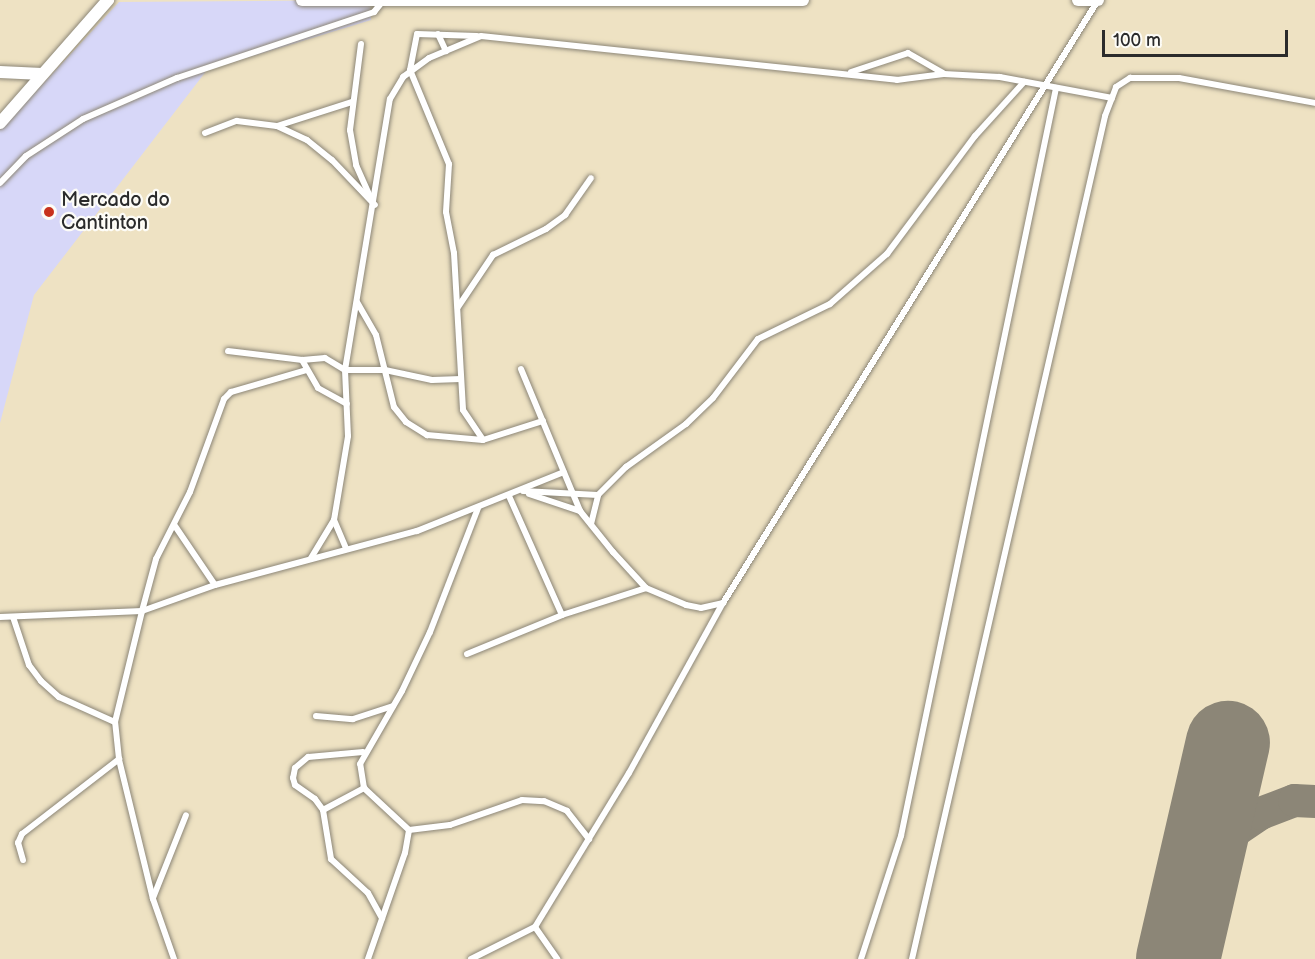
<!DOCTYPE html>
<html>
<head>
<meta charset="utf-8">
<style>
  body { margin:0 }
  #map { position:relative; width:1315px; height:959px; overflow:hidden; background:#eee2c3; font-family:"Balsamiq Sans",sans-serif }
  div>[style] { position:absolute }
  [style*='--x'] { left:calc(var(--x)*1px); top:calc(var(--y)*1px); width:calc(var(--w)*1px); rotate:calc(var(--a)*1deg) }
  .built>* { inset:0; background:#d7d7f8 }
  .taxiway>* { height:33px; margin:-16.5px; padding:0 16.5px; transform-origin:16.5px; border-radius:16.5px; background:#8c8677 }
  .runway>* { height:84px; margin:-42px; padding:0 42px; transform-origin:42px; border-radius:42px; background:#8c8677 }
  .roads { filter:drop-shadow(0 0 2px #8c8677) drop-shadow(0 0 2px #8c8677) }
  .service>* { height:6px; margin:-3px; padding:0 3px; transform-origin:3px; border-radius:3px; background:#fff }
  .minor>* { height:12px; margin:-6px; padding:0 6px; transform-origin:6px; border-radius:6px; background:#fff }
  .dots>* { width:16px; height:16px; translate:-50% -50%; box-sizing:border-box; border:3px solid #fdfcf7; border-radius:50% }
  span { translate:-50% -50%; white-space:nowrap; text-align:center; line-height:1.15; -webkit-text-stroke:4.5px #fdfcf7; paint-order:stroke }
  .poi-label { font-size:20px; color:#2b2b2b }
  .left { translate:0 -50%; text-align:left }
  .scale { position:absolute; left:1102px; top:30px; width:186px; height:27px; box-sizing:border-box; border:3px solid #2b2b2b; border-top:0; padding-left:8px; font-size:18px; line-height:21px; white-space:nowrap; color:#2b2b2b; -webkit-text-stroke:4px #fdfcf7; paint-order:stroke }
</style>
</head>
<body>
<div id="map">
  <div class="built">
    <i style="clip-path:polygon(370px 0,371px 20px,207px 70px,34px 295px,0 423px,0 130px,119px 2px)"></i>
  </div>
  <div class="taxiway">
    <i style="--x:1199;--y:869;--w:46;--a:-49.4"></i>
    <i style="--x:1229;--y:834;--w:37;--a:-34"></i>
    <i style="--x:1260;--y:813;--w:36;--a:-21"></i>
    <i style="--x:1294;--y:800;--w:21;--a:3"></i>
  </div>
  <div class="runway">
    <i style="--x:1178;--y:959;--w:222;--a:-77"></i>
  </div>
  <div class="roads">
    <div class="service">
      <i style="--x:438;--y:34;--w:19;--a:65"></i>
      <i style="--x:477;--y:36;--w:60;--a:-178.1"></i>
      <i style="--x:417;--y:34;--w:37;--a:101"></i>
      <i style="--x:410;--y:70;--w:102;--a:67.5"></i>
      <i style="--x:449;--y:164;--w:48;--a:93.6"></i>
      <i style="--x:446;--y:212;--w:42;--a:79"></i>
      <i style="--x:454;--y:253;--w:157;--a:86.7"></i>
      <i style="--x:463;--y:410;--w:36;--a:56"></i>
      <i style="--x:361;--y:44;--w:87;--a:97.3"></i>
      <i style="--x:350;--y:130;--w:36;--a:80"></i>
      <i style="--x:356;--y:165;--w:35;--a:66"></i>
      <i style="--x:851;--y:72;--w:60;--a:-18.4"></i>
      <i style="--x:908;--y:53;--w:40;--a:29.7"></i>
      <i style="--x:277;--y:126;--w:79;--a:-17.7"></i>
      <i style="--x:205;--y:133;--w:34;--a:-21"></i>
      <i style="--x:237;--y:121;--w:40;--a:7.1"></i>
      <i style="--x:277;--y:126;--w:33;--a:25"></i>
      <i style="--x:307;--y:140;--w:32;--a:39"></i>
      <i style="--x:332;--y:160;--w:62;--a:46.3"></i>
      <i style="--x:0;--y:183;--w:37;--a:-46"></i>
      <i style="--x:26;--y:156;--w:68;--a:-33"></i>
      <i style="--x:83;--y:119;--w:103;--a:-23.6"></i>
      <i style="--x:177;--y:78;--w:208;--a:-18.5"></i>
      <i style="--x:374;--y:12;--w:14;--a:-51"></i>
      <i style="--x:357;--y:302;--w:38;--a:60"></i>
      <i style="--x:376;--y:335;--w:74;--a:76"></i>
      <i style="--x:394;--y:407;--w:19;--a:51"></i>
      <i style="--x:406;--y:422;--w:25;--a:32"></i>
      <i style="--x:427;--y:435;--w:56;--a:5.1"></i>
      <i style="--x:483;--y:440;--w:63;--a:-17.6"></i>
      <i style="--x:458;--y:307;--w:63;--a:-56.1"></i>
      <i style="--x:493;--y:255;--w:59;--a:-26.1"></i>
      <i style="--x:546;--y:229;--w:24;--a:-36"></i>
      <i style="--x:565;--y:215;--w:45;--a:-54.9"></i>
      <i style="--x:228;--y:351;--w:75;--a:6.9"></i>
      <i style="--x:302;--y:360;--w:32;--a:60"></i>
      <i style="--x:318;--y:388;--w:33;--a:29"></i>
      <i style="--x:302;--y:360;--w:23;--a:-5"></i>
      <i style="--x:325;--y:358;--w:23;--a:31"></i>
      <i style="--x:345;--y:370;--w:40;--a:0"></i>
      <i style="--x:385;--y:370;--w:48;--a:12"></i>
      <i style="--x:432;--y:380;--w:29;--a:-2"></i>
      <i style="--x:521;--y:369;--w:154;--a:67.4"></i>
      <i style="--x:580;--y:511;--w:53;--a:51.2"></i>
      <i style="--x:613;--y:552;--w:49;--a:47.5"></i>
      <i style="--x:646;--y:588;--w:43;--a:23"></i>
      <i style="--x:686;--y:605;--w:15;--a:11"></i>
      <i style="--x:701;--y:608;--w:23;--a:-13"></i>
      <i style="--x:523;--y:491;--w:75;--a:3.1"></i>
      <i style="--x:529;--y:494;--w:54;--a:18.4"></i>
      <i style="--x:509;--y:496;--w:130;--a:66"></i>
      <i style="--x:334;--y:520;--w:30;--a:67"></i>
      <i style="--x:591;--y:524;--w:30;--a:-76"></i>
      <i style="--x:598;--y:495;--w:40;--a:-45"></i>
      <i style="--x:626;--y:467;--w:74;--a:-35.6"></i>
      <i style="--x:686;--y:424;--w:37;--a:-44"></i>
      <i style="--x:713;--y:398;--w:74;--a:-52.7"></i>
      <i style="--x:758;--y:339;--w:80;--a:-25.9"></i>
      <i style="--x:830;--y:304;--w:76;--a:-41.3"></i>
      <i style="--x:887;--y:254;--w:147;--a:-53.3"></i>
      <i style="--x:975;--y:136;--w:73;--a:-47.8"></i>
      <i style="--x:175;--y:526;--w:71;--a:55.9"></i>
      <i style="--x:311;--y:558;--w:44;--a:-58.8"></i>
      <i style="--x:334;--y:520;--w:85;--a:-80.5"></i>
      <i style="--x:348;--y:436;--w:66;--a:-92.6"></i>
      <i style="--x:345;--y:370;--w:275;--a:-80.6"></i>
      <i style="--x:390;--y:99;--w:26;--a:-59"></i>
      <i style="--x:403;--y:77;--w:32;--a:-36"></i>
      <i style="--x:429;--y:58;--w:56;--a:-22.9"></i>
      <i style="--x:481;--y:36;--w:418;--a:6"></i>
      <i style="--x:897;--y:80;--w:47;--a:-7.3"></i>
      <i style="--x:944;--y:74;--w:56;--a:3.1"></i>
      <i style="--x:1000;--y:77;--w:114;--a:10.6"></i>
      <i style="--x:0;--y:617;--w:142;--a:-2.4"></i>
      <i style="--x:142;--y:611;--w:54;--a:-74.9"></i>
      <i style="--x:156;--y:559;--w:75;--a:-63.1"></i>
      <i style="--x:190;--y:492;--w:99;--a:-69.9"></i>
      <i style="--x:224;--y:399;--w:10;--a:-45"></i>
      <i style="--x:231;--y:392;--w:78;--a:-16.3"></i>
      <i style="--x:13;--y:617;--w:51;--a:71.6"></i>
      <i style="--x:29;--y:665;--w:20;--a:53"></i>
      <i style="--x:41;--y:681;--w:24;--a:42"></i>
      <i style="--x:59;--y:697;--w:61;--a:24.1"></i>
      <i style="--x:467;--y:654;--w:103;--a:-22.3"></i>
      <i style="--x:562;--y:615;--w:88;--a:-17.8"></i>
      <i style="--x:316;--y:716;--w:37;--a:5"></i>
      <i style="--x:353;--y:719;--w:42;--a:-18"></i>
      <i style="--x:363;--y:752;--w:55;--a:174.8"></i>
      <i style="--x:308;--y:757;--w:17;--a:140"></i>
      <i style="--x:295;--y:768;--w:10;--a:101"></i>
      <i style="--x:293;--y:778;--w:7;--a:74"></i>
      <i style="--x:295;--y:785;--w:24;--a:35"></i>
      <i style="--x:315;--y:799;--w:14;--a:54"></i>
      <i style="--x:323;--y:810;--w:50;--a:80.7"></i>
      <i style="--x:331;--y:859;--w:50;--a:42.6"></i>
      <i style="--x:368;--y:893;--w:29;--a:61"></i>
      <i style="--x:323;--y:810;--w:47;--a:-28.2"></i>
      <i style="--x:409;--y:830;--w:41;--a:-7"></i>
      <i style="--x:450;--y:825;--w:76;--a:-19.1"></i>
      <i style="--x:522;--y:800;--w:22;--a:3"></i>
      <i style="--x:544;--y:801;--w:25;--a:23"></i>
      <i style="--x:567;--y:811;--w:36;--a:52"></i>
      <i style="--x:23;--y:860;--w:18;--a:-106"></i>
      <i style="--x:18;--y:843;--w:10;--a:-66"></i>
      <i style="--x:22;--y:834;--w:123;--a:-37.7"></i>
      <i style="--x:153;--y:898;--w:89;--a:-68.3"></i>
      <i style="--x:535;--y:927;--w:39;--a:55"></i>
      <i style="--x:174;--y:959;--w:64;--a:-109.3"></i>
      <i style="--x:153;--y:899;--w:144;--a:-103.7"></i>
      <i style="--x:119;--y:759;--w:37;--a:-96"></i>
      <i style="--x:115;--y:722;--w:114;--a:-76.3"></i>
      <i style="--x:142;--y:611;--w:77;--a:-19.6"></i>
      <i style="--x:215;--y:585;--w:209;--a:-15"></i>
      <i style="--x:417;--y:531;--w:158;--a:-21.9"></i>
      <i style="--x:368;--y:959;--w:112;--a:-70.8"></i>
      <i style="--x:405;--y:853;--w:23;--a:-80"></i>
      <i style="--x:409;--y:830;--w:62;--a:-137"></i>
      <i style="--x:364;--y:788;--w:24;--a:-99"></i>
      <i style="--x:360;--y:764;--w:84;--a:-60.1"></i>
      <i style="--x:402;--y:691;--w:65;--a:-64.6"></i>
      <i style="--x:430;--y:632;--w:133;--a:-68.8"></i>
      <i style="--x:471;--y:959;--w:72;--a:-26.6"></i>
      <i style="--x:535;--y:927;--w:180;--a:-58.6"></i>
      <i style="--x:629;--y:773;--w:194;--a:-61.1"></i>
      <i style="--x:723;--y:603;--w:708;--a:-58.11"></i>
      <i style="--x:861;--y:959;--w:129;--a:-72"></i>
      <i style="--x:901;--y:836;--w:764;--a:-78.29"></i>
      <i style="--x:912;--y:959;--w:865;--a:-77.1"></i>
      <i style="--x:1105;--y:116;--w:31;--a:-69"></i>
      <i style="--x:1116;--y:87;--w:17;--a:-33"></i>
      <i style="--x:1130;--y:78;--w:49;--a:0"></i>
      <i style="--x:1179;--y:78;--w:138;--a:10.4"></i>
    </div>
    <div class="minor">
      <i style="--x:302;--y:0;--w:501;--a:0"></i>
      <i style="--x:1078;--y:0;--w:20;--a:0"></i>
      <i style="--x:0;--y:72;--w:42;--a:2.7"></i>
      <i style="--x:0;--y:123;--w:164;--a:-48.7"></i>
    </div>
  </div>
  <div class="dots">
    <i style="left:49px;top:212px;background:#c8321e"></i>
  </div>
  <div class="poi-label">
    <span class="left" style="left:61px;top:212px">Mercado do<br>Cantinton</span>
  </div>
  <div class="scale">100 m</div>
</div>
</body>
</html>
